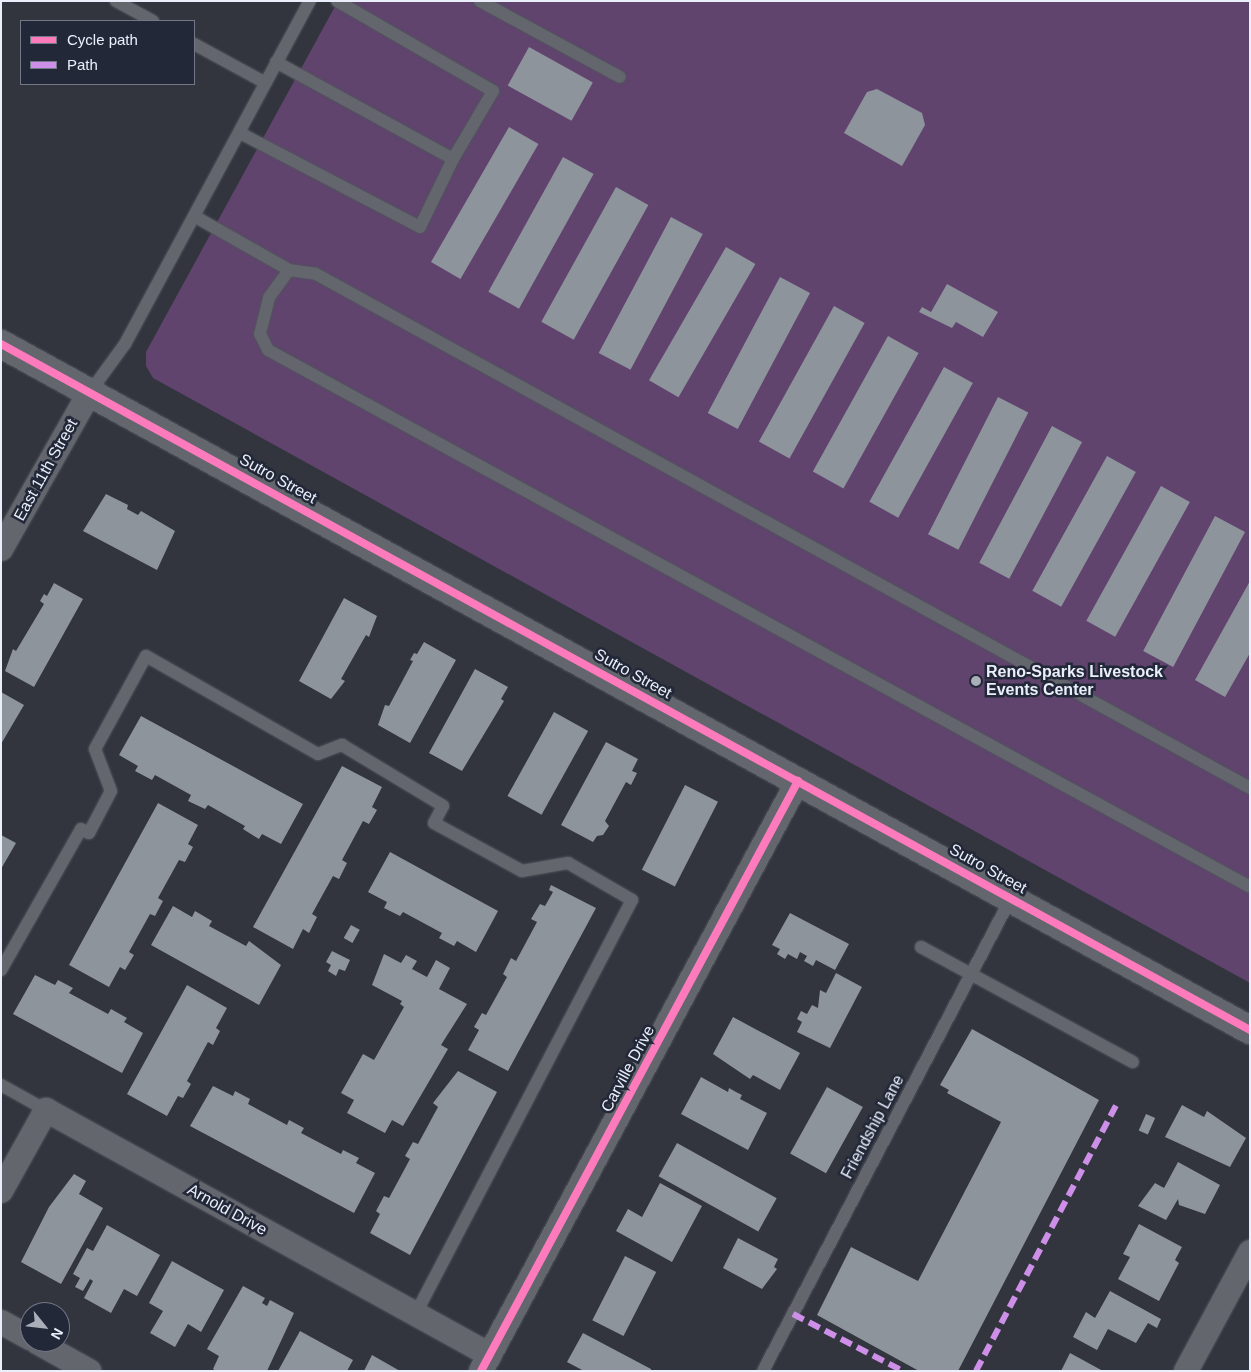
<!DOCTYPE html>
<html>
<head>
<meta charset="utf-8">
<style>
  body { margin:0 }
  #map { position:relative; width:1251px; height:1372px; overflow:hidden; background:#32353e; font-family:Helvetica,sans-serif }
  div>[style] { position:absolute }
  [style*='--x'] { left:calc(var(--x)*1px); top:calc(var(--y)*1px); width:calc(var(--w)*1px); rotate:calc(var(--a)*1deg) }
  .green>* { inset:0; background:#60446e }
  .building>* { inset:0; background:#8e949c; transform-origin:0 0 }
  .roads { filter:drop-shadow(0 0 1px #51545c) drop-shadow(0 0 1px #51545c) }
  .service>* { height:12px; margin:-6px; padding:0 6px; transform-origin:6px; border-radius:6px; background:#63666d }
  .minor>* { height:24px; margin:-12px; padding:0 12px; transform-origin:12px; border-radius:12px; background:#63666d }
  .tertiary>* { height:28px; margin:-14px; padding:0 14px; transform-origin:14px; border-radius:14px; background:#63666d }
  .quiet>* { height:6px; margin-top:-3px; transform-origin:0; background:repeating-linear-gradient(90deg,#ce8fe9 0 12px,transparent 0 18px) }
  .cycleway>* { height:8px; margin:-4px; padding:0 4px; transform-origin:4px; border-radius:4px; background:#fd7abc }
  .dots>* { width:14px; height:14px; translate:-50% -50%; box-sizing:border-box; border:2px solid #232839; border-radius:50% }
  span { translate:-50% -50%; white-space:nowrap; text-align:center; line-height:1.15; -webkit-text-stroke:5px #232839; paint-order:stroke }
  .street-label { font-size:16px; color:#ebeffb }
  .poi-label { font-size:16px; color:#ebeffb; font-weight:700 }
  .left { translate:0 -50%; text-align:left }
  .frame { position:absolute; inset:0; border:2px solid #ebeffb; pointer-events:none }
  .legend { position:absolute; left:20px; top:20px; width:175px; height:65px; box-sizing:border-box; background:#232839; border:1px solid #737887; margin:0; padding:6px 9px; list-style:none; font-size:15px; color:#ebeffb }
  .legend li { display:flex; align-items:center; gap:10px; height:25px }
  .legend b { width:25px; border:1px solid #737887 }
  .north { position:absolute; left:20px; top:1302px; width:50px; height:50px; box-sizing:border-box; background:#232839; border:1px solid #737887; border-radius:50%; rotate:119deg; font-size:14px; font-weight:700; line-height:20px; text-align:center; color:#ebeffb }
  .north::after { content:''; display:block; margin:auto; width:18px; height:22px; background:#aaaeb9; clip-path:polygon(50% 0,100% 100%,50% 72%,0 100%) }
</style>
</head>
<body>
<div id="map">
  <div class="green">
    <i style="clip-path:polygon(338px 1px,1250px 1px,1250px 983px,153px 378px,146px 366px,146px 352px)"></i>
  </div>
  <div class="building">
    <i style="left:529px;top:47px;width:73px;height:44px;rotate:29deg"></i>
    <i style="clip-path:polygon(877px 89px,922px 113px,925px 125px,902px 166px,844px 133px,867px 92px)"></i>
    <i style="left:509px;top:127px;width:34px;height:156px;rotate:30deg"></i>
    <i style="left:563px;top:157px;width:35px;height:154px;rotate:29deg"></i>
    <i style="left:616px;top:187px;width:37px;height:154px;rotate:29deg"></i>
    <i style="left:671px;top:217px;width:36px;height:154px;rotate:28deg"></i>
    <i style="left:726px;top:247px;width:34px;height:154px;rotate:30deg"></i>
    <i style="left:780px;top:277px;width:34px;height:154px;rotate:28deg"></i>
    <i style="clip-path:polygon(947px 284px,998px 312px,983px 337px,956px 322px,952px 328px,919px 312px,922px 307px,931px 312px)"></i>
    <i style="left:834px;top:306px;width:35px;height:155px;rotate:29deg"></i>
    <i style="left:888px;top:336px;width:35px;height:155px;rotate:29deg"></i>
    <i style="left:944px;top:367px;width:33px;height:154px;rotate:29deg"></i>
    <i style="left:998px;top:397px;width:34px;height:154px;rotate:27deg"></i>
    <i style="left:1052px;top:426px;width:34px;height:155px;rotate:28deg"></i>
    <i style="left:1107px;top:456px;width:33px;height:154px;rotate:29deg"></i>
    <i style="left:1161px;top:486px;width:33px;height:154px;rotate:29deg"></i>
    <i style="clip-path:polygon(106px 494px,128px 505px,127px 509px,138px 515px,141px 511px,175px 531px,157px 570px,83px 531px)"></i>
    <i style="left:1215px;top:516px;width:34px;height:153px;rotate:28deg"></i>
    <i style="clip-path:polygon(1250px 581px,1250px 653px,1225px 697px,1195px 680px)"></i>
    <i style="clip-path:polygon(54px 583px,83px 599px,34px 687px,5px 671px,13px 649px,16px 651px,44px 604px,40px 601px,44px 594px,47px 596px)"></i>
    <i style="clip-path:polygon(344px 598px,377px 616px,369px 637px,366px 635px,341px 679px,345px 681px,331px 699px,299px 681px)"></i>
    <i style="clip-path:polygon(424px 642px,456px 660px,410px 743px,378px 725px,385px 705px,389px 706px,413px 661px,410px 660px,414px 653px,417px 654px)"></i>
    <i style="clip-path:polygon(475px 669px,508px 687px,501px 699px,504px 701px,462px 771px,429px 753px)"></i>
    <i style="clip-path:polygon(1px 692px,24px 705px,1px 744px)"></i>
    <i style="left:554px;top:712px;width:39px;height:96px;rotate:29deg"></i>
    <i style="clip-path:polygon(141px 716px,303px 804px,281px 844px,262px 834px,259px 839px,243px 829px,245px 826px,208px 805px,205px 809px,188px 801px,191px 795px,155px 775px,152px 780px,135px 771px,138px 766px,119px 755px)"></i>
    <i style="clip-path:polygon(606px 742px,638px 759px,632px 771px,637px 773px,631px 785px,626px 782px,605px 821px,609px 826px,603px 835px,597px 836px,593px 842px,561px 825px)"></i>
    <i style="clip-path:polygon(342px 766px,382px 787px,372px 807px,377px 810px,369px 824px,363px 821px,342px 860px,347px 863px,339px 879px,333px 876px,312px 914px,317px 917px,309px 933px,303px 929px,293px 949px,253px 927px)"></i>
    <i style="left:685px;top:785px;width:37px;height:95px;rotate:27deg"></i>
    <i style="clip-path:polygon(158px 803px,198px 825px,188px 844px,193px 847px,185px 862px,179px 860px,158px 898px,163px 901px,155px 916px,150px 914px,129px 952px,134px 955px,125px 970px,120px 967px,109px 987px,69px 965px)"></i>
    <i style="clip-path:polygon(1px 835px,16px 843px,1px 869px)"></i>
    <i style="clip-path:polygon(390px 852px,498px 911px,476px 952px,457px 941px,454px 946px,439px 938px,442px 933px,403px 912px,400px 916px,384px 908px,387px 902px,368px 892px)"></i>
    <i style="clip-path:polygon(551px 885px,596px 908px,508px 1071px,468px 1050px,479px 1030px,474px 1027px,482px 1013px,486px 1015px,507px 977px,503px 974px,511px 958px,516px 961px,537px 922px,531px 919px,540px 904px,545px 906px,553px 892px,549px 890px)"></i>
    <i style="clip-path:polygon(173px 906px,192px 917px,195px 911px,212px 921px,209px 926px,246px 946px,249px 941px,281px 965px,259px 1005px,151px 945px)"></i>
    <i style="clip-path:polygon(790px 913px,849px 944px,835px 970px,816px 960px,813px 966px,804px 961px,807px 956px,800px 952px,797px 959px,788px 954px,785px 959px,777px 954px,780px 949px,772px 945px)"></i>
    <i style="left:351px;top:925px;width:10px;height:15px;rotate:29deg"></i>
    <i style="clip-path:polygon(332px 951px,350px 960px,345px 971px,339px 969px,336px 976px,328px 971px,331px 965px,326px 962px)"></i>
    <i style="clip-path:polygon(384px 954px,401px 963px,406px 955px,417px 961px,412px 969px,427px 977px,436px 960px,450px 968px,439px 989px,467px 1004px,441px 1045px,448px 1049px,403px 1126px,392px 1120px,385px 1133px,347px 1113px,354px 1100px,341px 1093px,363px 1054px,374px 1060px,404px 1007px,400px 1004px,402px 1001px,372px 985px)"></i>
    <i style="clip-path:polygon(836px 973px,862px 987px,830px 1048px,797px 1032px,802px 1022px,797px 1019px,801px 1011px,807px 1014px,812px 1005px,818px 1008px,820px 990px,826px 993px)"></i>
    <i style="clip-path:polygon(35px 975px,55px 985px,58px 980px,73px 988px,69px 993px,108px 1014px,111px 1009px,127px 1018px,124px 1022px,143px 1033px,122px 1073px,13px 1014px)"></i>
    <i style="clip-path:polygon(187px 985px,227px 1008px,216px 1028px,220px 1031px,213px 1045px,208px 1042px,187px 1081px,191px 1084px,183px 1098px,178px 1096px,167px 1116px,127px 1094px)"></i>
    <i style="clip-path:polygon(733px 1017px,800px 1053px,780px 1090px,753px 1075px,750px 1079px,713px 1054px)"></i>
    <i style="clip-path:polygon(972px 1029px,1099px 1100px,958px 1371px,919px 1371px,817px 1315px,851px 1247px,918px 1281px,1001px 1122px,947px 1093px,949px 1090px,940px 1085px)"></i>
    <i style="clip-path:polygon(458px 1071px,497px 1092px,410px 1255px,370px 1233px,380px 1214px,376px 1211px,384px 1196px,389px 1198px,410px 1159px,405px 1156px,413px 1142px,418px 1144px,438px 1107px,433px 1103px)"></i>
    <i style="clip-path:polygon(701px 1077px,728px 1092px,729px 1088px,736px 1092px,742px 1095px,740px 1099px,767px 1113px,748px 1150px,681px 1114px)"></i>
    <i style="clip-path:polygon(213px 1086px,233px 1096px,235px 1091px,250px 1099px,248px 1104px,287px 1125px,289px 1120px,304px 1128px,301px 1133px,341px 1154px,343px 1150px,359px 1158px,356px 1163px,375px 1173px,354px 1213px,190px 1126px)"></i>
    <i style="left:827px;top:1087px;width:41px;height:76px;rotate:29deg"></i>
    <i style="clip-path:polygon(1182px 1105px,1204px 1117px,1207px 1111px,1246px 1138px,1230px 1167px,1165px 1137px)"></i>
    <i style="left:1146px;top:1114px;width:10px;height:18px;rotate:24deg"></i>
    <i style="left:677px;top:1143px;width:114px;height:38px;rotate:29deg"></i>
    <i style="clip-path:polygon(1178px 1162px,1220px 1185px,1205px 1214px,1179px 1205px,1178px 1199px,1166px 1220px,1138px 1206px,1155px 1183px,1164px 1188px)"></i>
    <i style="clip-path:polygon(74px 1174px,86px 1181px,79px 1194px,103px 1208px,61px 1284px,21px 1262px,49px 1207px)"></i>
    <i style="clip-path:polygon(660px 1183px,702px 1206px,672px 1262px,616px 1231px,628px 1209px,642px 1217px)"></i>
    <i style="clip-path:polygon(1139px 1224px,1182px 1247px,1175px 1260px,1179px 1263px,1159px 1301px,1118px 1279px,1130px 1257px,1123px 1254px)"></i>
    <i style="clip-path:polygon(107px 1225px,160px 1255px,137px 1296px,124px 1289px,111px 1313px,84px 1298px,93px 1281px,90px 1279px,83px 1291px,75px 1287px,80px 1278px,73px 1274px,87px 1248px,93px 1251px)"></i>
    <i style="clip-path:polygon(738px 1238px,778px 1259px,774px 1267px,777px 1269px,762px 1289px,723px 1268px)"></i>
    <i style="left:625px;top:1256px;width:35px;height:72px;rotate:27deg"></i>
    <i style="clip-path:polygon(172px 1261px,224px 1290px,201px 1332px,188px 1324px,175px 1347px,150px 1333px,163px 1311px,149px 1303px)"></i>
    <i style="clip-path:polygon(243px 1286px,265px 1298px,262px 1303px,267px 1306px,270px 1300px,294px 1313px,267px 1371px,216px 1371px,213px 1369px,219px 1356px,207px 1349px)"></i>
    <i style="clip-path:polygon(1110px 1291px,1161px 1319px,1157px 1328px,1148px 1323px,1136px 1343px,1108px 1329px,1097px 1350px,1073px 1337px,1086px 1312px,1095px 1318px)"></i>
    <i style="clip-path:polygon(300px 1331px,353px 1360px,347px 1371px,278px 1371px)"></i>
    <i style="clip-path:polygon(583px 1333px,651px 1369px,651px 1371px,584px 1371px,567px 1362px)"></i>
    <i style="clip-path:polygon(1070px 1353px,1103px 1371px,1061px 1371px)"></i>
    <i style="clip-path:polygon(372px 1355px,400px 1371px,364px 1371px)"></i>
  </div>
  <div class="roads">
    <div class="service">
      <i style="--x:116;--y:1;--w:42;--a:28.4"></i>
      <i style="--x:480;--y:1;--w:159;--a:28.5"></i>
      <i style="--x:194;--y:44;--w:80;--a:28.5"></i>
      <i style="--x:276;--y:62;--w:202;--a:28.7"></i>
      <i style="--x:453;--y:159;--w:79;--a:-59.5"></i>
      <i style="--x:493;--y:91;--w:180;--a:-150"></i>
      <i style="--x:240;--y:133;--w:203;--a:27.6"></i>
      <i style="--x:420;--y:227;--w:76;--a:-64.1"></i>
      <i style="--x:194;--y:216;--w:109;--a:29.6"></i>
      <i style="--x:289;--y:270;--w:27;--a:8"></i>
      <i style="--x:316;--y:274;--w:1066;--a:28.82"></i>
      <i style="--x:289;--y:270;--w:34;--a:126"></i>
      <i style="--x:269;--y:298;--w:37;--a:104"></i>
      <i style="--x:260;--y:334;--w:18;--a:63"></i>
      <i style="--x:268;--y:350;--w:1119;--a:28.67"></i>
      <i style="--x:90;--y:392;--w:59;--a:-53.9"></i>
      <i style="--x:125;--y:344;--w:390;--a:-61.7"></i>
      <i style="--x:921;--y:947;--w:241;--a:28.5"></i>
      <i style="--x:1;--y:970;--w:162;--a:-60.4"></i>
      <i style="--x:81;--y:829;--w:9;--a:27"></i>
      <i style="--x:89;--y:833;--w:47;--a:-62.4"></i>
      <i style="--x:111;--y:791;--w:45;--a:-110.9"></i>
      <i style="--x:95;--y:749;--w:106;--a:-61.3"></i>
      <i style="--x:146;--y:656;--w:198;--a:29.7"></i>
      <i style="--x:318;--y:754;--w:26;--a:-21"></i>
      <i style="--x:342;--y:745;--w:118;--a:31.1"></i>
      <i style="--x:443;--y:806;--w:19;--a:118"></i>
      <i style="--x:434;--y:823;--w:100;--a:28.6"></i>
      <i style="--x:522;--y:871;--w:47;--a:-9.9"></i>
      <i style="--x:568;--y:863;--w:74;--a:30"></i>
      <i style="--x:632;--y:900;--w:467;--a:117.6"></i>
      <i style="--x:1;--y:1085;--w:51;--a:29.1"></i>
      <i style="--x:763;--y:1371;--w:534;--a:-62.33"></i>
    </div>
    <div class="minor">
      <i style="--x:1;--y:549;--w:180;--a:-60.5"></i>
      <i style="--x:1;--y:1191;--w:93;--a:-60.9"></i>
      <i style="--x:46;--y:1110;--w:507;--a:28.89"></i>
      <i style="--x:1;--y:1322;--w:33;--a:29"></i>
      <i style="--x:37;--y:1342;--w:60;--a:29.1"></i>
      <i style="--x:481;--y:1371;--w:670;--a:-61.75"></i>
      <i style="--x:1186;--y:1371;--w:135;--a:-61.7"></i>
    </div>
    <div class="tertiary">
      <i style="--x:1;--y:344;--w:1425;--a:28.78"></i>
    </div>
  </div>
  <div class="quiet">
    <i style="--x:793;--y:1314;--w:124;--a:27.4"></i>
    <i style="--x:976;--y:1371;--w:302;--a:-62.2"></i>
  </div>
  <div class="cycleway">
    <i style="--x:1;--y:344;--w:1425;--a:28.78"></i>
    <i style="--x:481;--y:1371;--w:670;--a:-61.75"></i>
  </div>
  <div class="dots">
    <i style="left:976px;top:681px;background:#aaaeb9"></i>
  </div>
  <div class="street-label">
    <span style="left:46px;top:470px;rotate:-61deg">East 11th Street</span>
    <span style="left:278px;top:479px;rotate:29deg">Sutro Street</span>
    <span style="left:633px;top:674px;rotate:29deg">Sutro Street</span>
    <span style="left:988px;top:869px;rotate:29deg">Sutro Street</span>
    <span style="left:628px;top:1069px;rotate:-62deg">Carville Drive</span>
    <span style="left:873px;top:1127px;rotate:-62deg">Friendship Lane</span>
    <span style="left:227px;top:1210px;rotate:29deg">Arnold Drive</span>
  </div>
  <div class="poi-label">
    <span class="left" style="left:986px;top:681px">Reno-Sparks Livestock<br>Events Center</span>
  </div>
  <div class="frame"></div>
  <ul class="legend">
  <li><b style="height:6px;background:#fd7abc"></b>Cycle path</li>
  <li><b style="height:6px;background:#ce8fe9"></b>Path</li>
  </ul>
  <div class="north">N</div>
</div>
</body>
</html>
